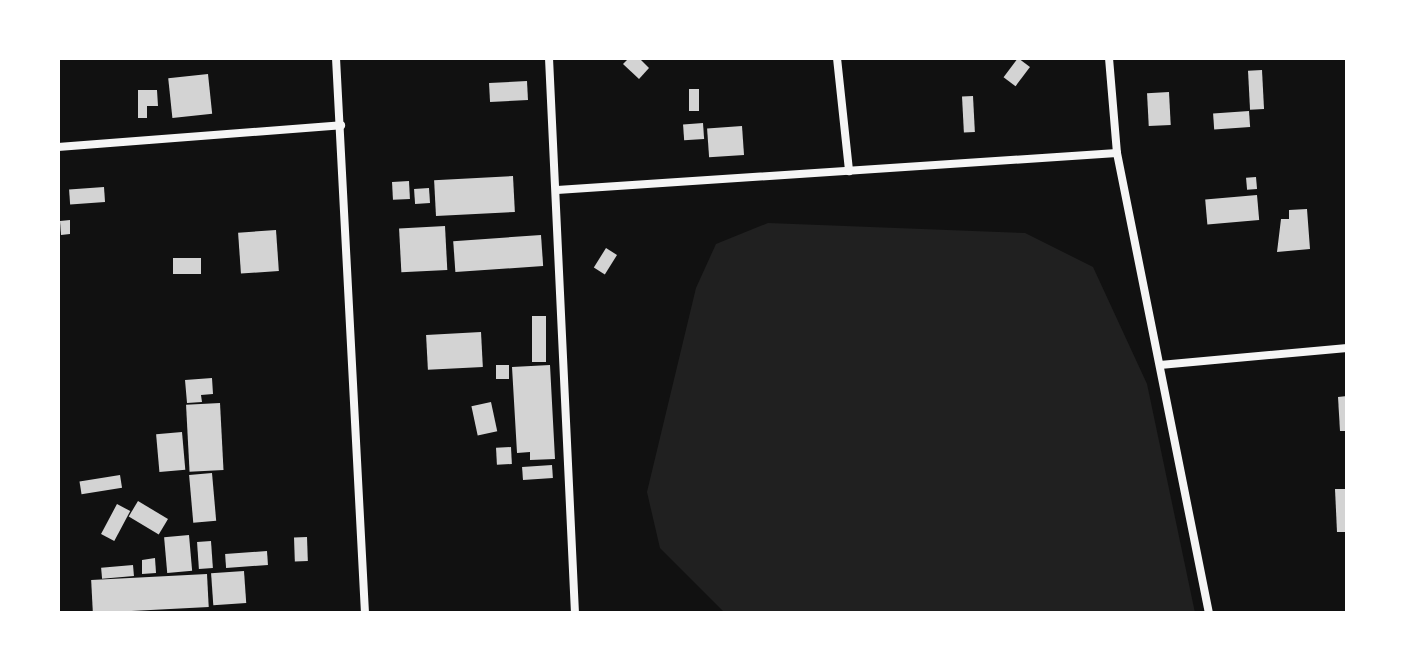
<!DOCTYPE html>
<html>
<head>
<meta charset="utf-8">
<style>
  body { margin:0 }
  #map { position:relative; width:1405px; height:671px; overflow:hidden; background:#111; font-family:Rubik,sans-serif }
  div>[style] { position:absolute }
  [style*='--x'] { left:calc(var(--x)*1px); top:calc(var(--y)*1px); width:calc(var(--w)*1px); rotate:calc(var(--a)*1deg) }
  .green>* { inset:0; background:#202020 }
  .building>* { inset:0; background:#d3d3d3; transform-origin:0 0 }
  .minor>* { height:8px; margin:-4px; padding:0 4px; transform-origin:4px; border-radius:4px; background:#f5f5f5 }
  span { translate:-50% -50%; white-space:nowrap; text-align:center; line-height:1.15; -webkit-text-stroke:8px #fff; paint-order:stroke }
  .frame { position:absolute; inset:0; border:60px solid #fff; pointer-events:none }
</style>
</head>
<body>
<div id="map">
  <div class="green">
    <i style="clip-path:polygon(768px 223px,1025px 233px,1093px 267px,1147px 384px,1195px 613px,725px 613px,660px 548px,647px 492px,696px 288px,716px 244px)"></i>
  </div>
  <div class="building">
    <i style="clip-path:polygon(629px 58px,639px 58px,649px 68px,639px 79px,623px 64px)"></i>
    <i style="left:1018px;top:58px;width:15px;height:24px;rotate:37deg"></i>
    <i style="left:1262px;top:70px;width:39px;height:14px;rotate:87deg"></i>
    <i style="left:208px;top:74px;width:40px;height:40px;rotate:84deg"></i>
    <i style="left:527px;top:81px;width:19px;height:38px;rotate:87deg"></i>
    <i style="left:689px;top:89px;width:10px;height:22px"></i>
    <i style="clip-path:polygon(138px 90px,157px 90px,158px 106px,147px 106px,147px 118px,138px 118px)"></i>
    <i style="left:1169px;top:92px;width:33px;height:22px;rotate:87deg"></i>
    <i style="left:973px;top:96px;width:36px;height:11px;rotate:87deg"></i>
    <i style="left:1249px;top:111px;width:16px;height:36px;rotate:86deg"></i>
    <i style="left:703px;top:123px;width:16px;height:20px;rotate:86deg"></i>
    <i style="left:742px;top:126px;width:29px;height:35px;rotate:86deg"></i>
    <i style="left:513px;top:176px;width:36px;height:79px;rotate:87deg"></i>
    <i style="left:1256px;top:177px;width:12px;height:10px;rotate:85deg"></i>
    <i style="left:409px;top:181px;width:18px;height:17px;rotate:87deg"></i>
    <i style="left:104px;top:187px;width:15px;height:35px;rotate:86deg"></i>
    <i style="left:429px;top:188px;width:15px;height:15px;rotate:86deg"></i>
    <i style="left:1257px;top:195px;width:25px;height:52px;rotate:85deg"></i>
    <i style="clip-path:polygon(1307px 209px,1310px 249px,1277px 252px,1281px 219px,1289px 219px,1289px 210px)"></i>
    <i style="clip-path:polygon(70px 220px,70px 234px,61px 235px,60px 221px)"></i>
    <i style="left:445px;top:226px;width:44px;height:46px;rotate:87deg"></i>
    <i style="left:276px;top:230px;width:41px;height:38px;rotate:86deg"></i>
    <i style="left:541px;top:235px;width:31px;height:88px;rotate:86deg"></i>
    <i style="left:606px;top:248px;width:13px;height:23px;rotate:32deg"></i>
    <i style="left:201px;top:258px;width:16px;height:28px;rotate:90deg"></i>
    <i style="left:532px;top:316px;width:14px;height:46px"></i>
    <i style="left:481px;top:332px;width:35px;height:55px;rotate:87deg"></i>
    <i style="left:496px;top:365px;width:13px;height:14px"></i>
    <i style="clip-path:polygon(550px 365px,555px 459px,530px 460px,530px 452px,517px 453px,512px 367px)"></i>
    <i style="clip-path:polygon(212px 378px,213px 394px,201px 395px,202px 402px,187px 403px,185px 380px)"></i>
    <i style="clip-path:polygon(1347px 396px,1347px 431px,1340px 431px,1338px 397px)"></i>
    <i style="left:491px;top:402px;width:30px;height:20px;rotate:78deg"></i>
    <i style="left:220px;top:403px;width:67px;height:34px;rotate:87deg"></i>
    <i style="left:182px;top:432px;width:38px;height:26px;rotate:85deg"></i>
    <i style="left:511px;top:447px;width:17px;height:15px;rotate:87deg"></i>
    <i style="left:552px;top:465px;width:13px;height:30px;rotate:86deg"></i>
    <i style="left:212px;top:473px;width:48px;height:23px;rotate:85deg"></i>
    <i style="left:120px;top:475px;width:13px;height:41px;rotate:81deg"></i>
    <i style="clip-path:polygon(1335px 489px,1347px 489px,1347px 532px,1337px 532px)"></i>
    <i style="left:138px;top:501px;width:35px;height:18px;rotate:31deg"></i>
    <i style="left:117px;top:504px;width:15px;height:34px;rotate:28deg"></i>
    <i style="left:189px;top:535px;width:36px;height:25px;rotate:85deg"></i>
    <i style="left:307px;top:537px;width:24px;height:13px;rotate:88deg"></i>
    <i style="left:211px;top:541px;width:27px;height:14px;rotate:86deg"></i>
    <i style="left:267px;top:551px;width:14px;height:42px;rotate:86deg"></i>
    <i style="clip-path:polygon(155px 558px,156px 573px,142px 574px,142px 560px)"></i>
    <i style="left:133px;top:565px;width:11px;height:32px;rotate:85deg"></i>
    <i style="left:244px;top:571px;width:32px;height:33px;rotate:86deg"></i>
    <i style="left:207px;top:574px;width:33px;height:116px;rotate:87deg"></i>
  </div>
  <div class="minor">
    <i style="--x:336;--y:58;--w:556;--a:87.01"></i>
    <i style="--x:549;--y:58;--w:556;--a:87.32"></i>
    <i style="--x:837;--y:58;--w:114;--a:83.9"></i>
    <i style="--x:1109;--y:58;--w:95;--a:85.2"></i>
    <i style="--x:1117;--y:153;--w:469;--a:78.7"></i>
    <i style="--x:58;--y:147;--w:284;--a:-4.4"></i>
    <i style="--x:557;--y:190;--w:561;--a:-3.78"></i>
    <i style="--x:1160;--y:365;--w:188;--a:-5.2"></i>
  </div>
  <div class="frame"></div>
</div>
</body>
</html>
